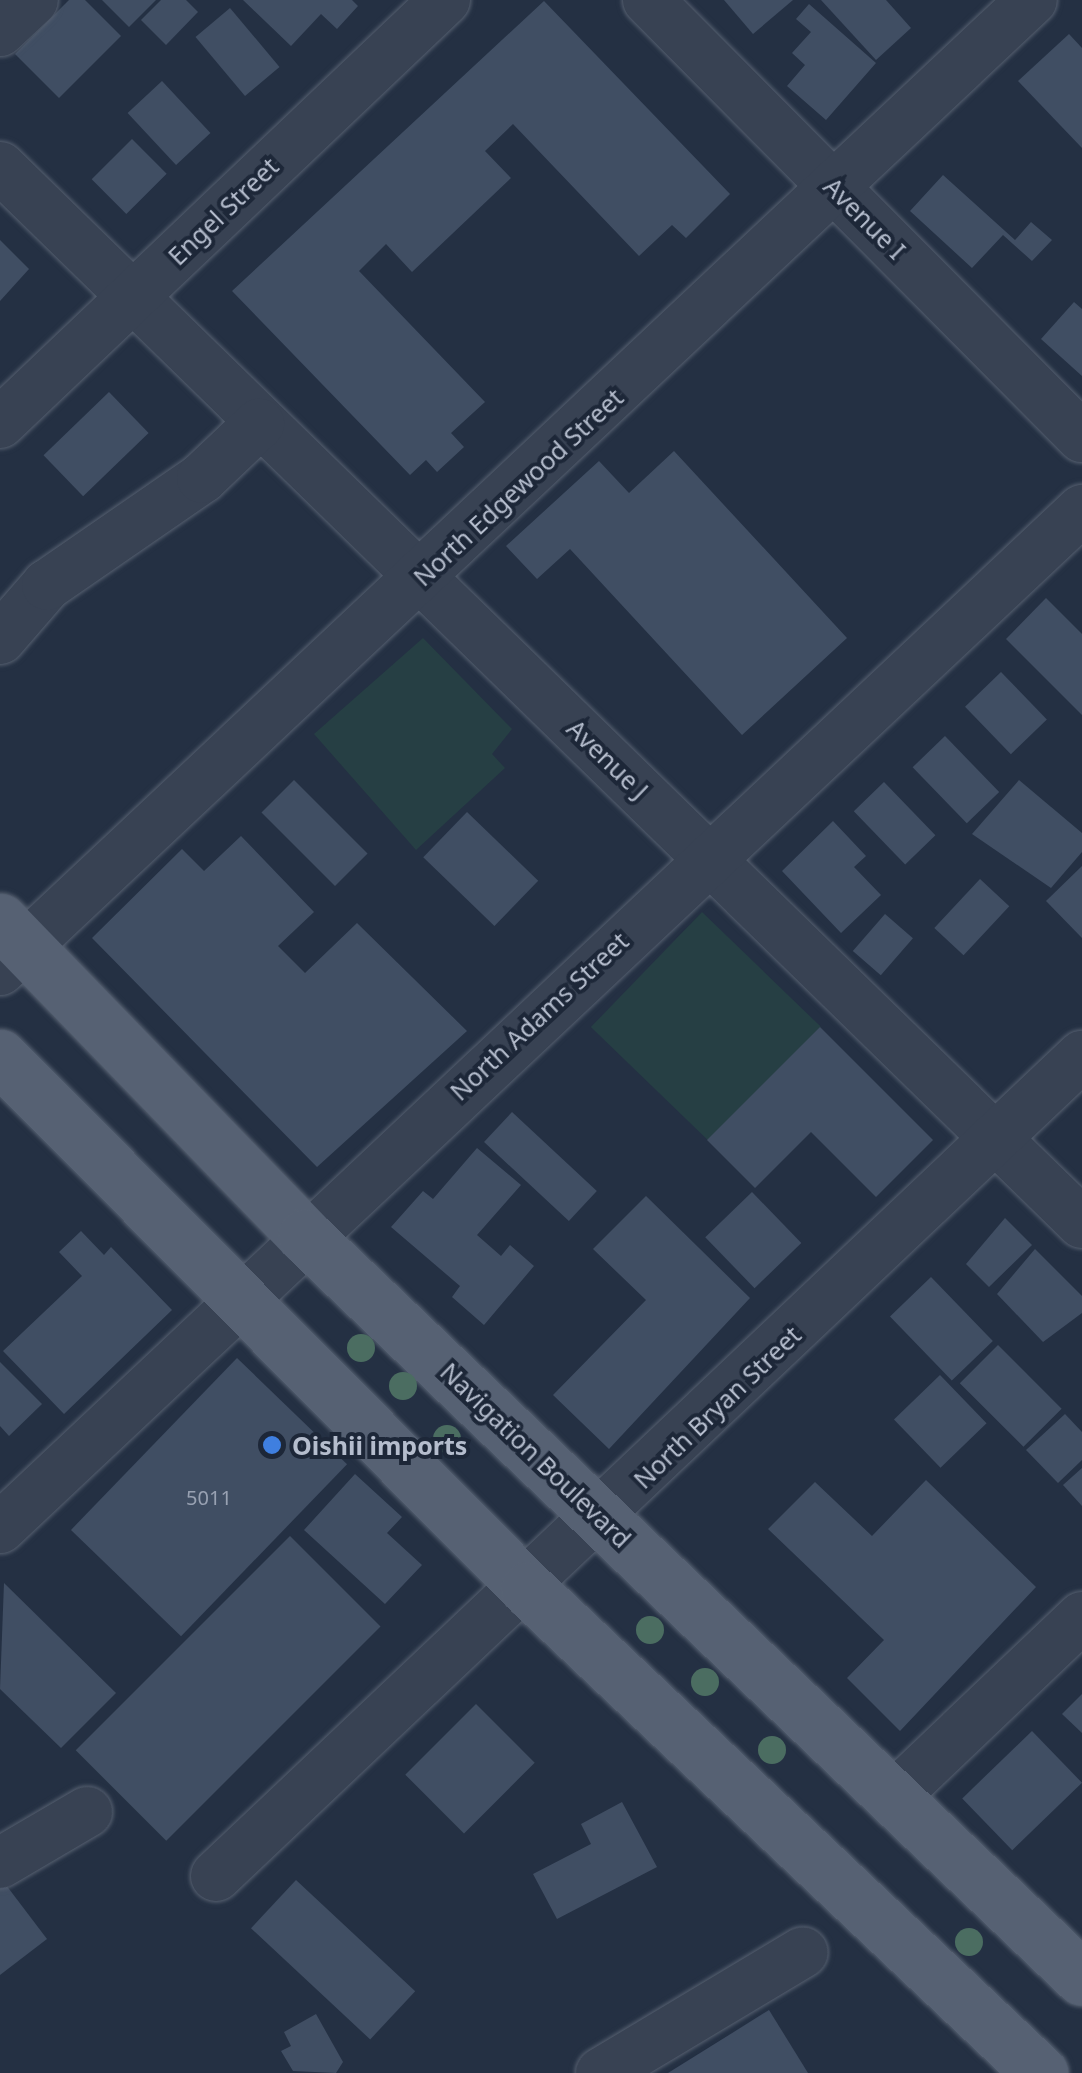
<!DOCTYPE html>
<html>
<head>
<meta charset="utf-8">
<style>
  body { margin:0 }
  #map { position:relative; width:1082px; height:2073px; overflow:hidden; background:#243043; font-family:"Noto Sans",sans-serif }
  div>[style] { position:absolute }
  [style*='--x'] { left:calc(var(--x)*1px); top:calc(var(--y)*1px); width:calc(var(--w)*1px); rotate:calc(var(--a)*1deg) }
  .green>* { inset:0; background:#263f44; transform-origin:0 0 }
  .building>* { inset:0; background:#404e63; transform-origin:0 0 }
  .roads { filter:drop-shadow(0 0 2px #566070) drop-shadow(0 0 2px #566070) }
  .minor>* { height:50px; margin:-25px; padding:0 25px; transform-origin:25px; border-radius:25px; background:#384253 }
  .major>* { height:55px; margin:-27.5px; padding:0 27.5px; transform-origin:27.5px; border-radius:27.5px; background:#566173 }
  .trees>* { width:28px; height:28px; margin:-14px; border-radius:50%; background:#4b6d61 }
  .dots>* { width:28px; height:28px; translate:-50% -50%; box-sizing:border-box; border:5px solid #1d2738; border-radius:50% }
  span { translate:-50% -50%; white-space:nowrap; text-align:center; line-height:1.15; -webkit-text-stroke:8px #1d2738; paint-order:stroke }
  .number-label { font-size:20px; color:#98a1b2 }
  .number-label span { -webkit-text-stroke-width:0 }
  .street-label { font-size:25px; color:#b5bdcd }
  .poi-label { font-size:25px; color:#b5bdcd; font-weight:700 }
  .left { translate:0 -50%; text-align:left }
</style>
</head>
<body>
<div id="map">
  <div class="green">
    <i style="clip-path:polygon(423px 638px,512px 729px,492px 754px,505px 768px,416px 850px,314px 734px)"></i>
    <i style="left:702px;top:912px;width:165px;height:160px;rotate:44deg"></i>
  </div>
  <div class="building">
    <i style="clip-path:polygon(69px 0,85px 0,121px 36px,59px 98px,15px 54px)"></i>
    <i style="clip-path:polygon(102px 0,156px 0,129px 27px)"></i>
    <i style="clip-path:polygon(161px 0,186px 0,198px 12px,166px 45px,141px 20px)"></i>
    <i style="clip-path:polygon(243px 0,352px 0,358px 6px,337px 29px,321px 14px,291px 46px)"></i>
    <i style="clip-path:polygon(724px 0,793px 0,753px 34px)"></i>
    <i style="clip-path:polygon(821px 0,886px 0,911px 28px,876px 60px)"></i>
    <i style="clip-path:polygon(544px 1px,730px 194px,686px 238px,672px 225px,639px 256px,513px 124px,485px 151px,511px 178px,412px 272px,386px 244px,359px 271px,485px 402px,451px 433px,464px 447px,437px 472px,426px 460px,410px 475px,232px 291px)"></i>
    <i style="clip-path:polygon(809px 4px,876px 63px,826px 120px,787px 86px,805px 65px,792px 53px,811px 32px,796px 19px)"></i>
    <i style="left:230px;top:8px;width:77px;height:45px;rotate:50deg"></i>
    <i style="clip-path:polygon(1069px 34px,1082px 48px,1082px 148px,1018px 81px)"></i>
    <i style="left:162px;top:81px;width:71px;height:47px;rotate:47deg"></i>
    <i style="left:132px;top:139px;width:49px;height:57px;rotate:45deg"></i>
    <i style="clip-path:polygon(943px 175px,1015px 240px,1031px 222px,1052px 240px,1032px 261px,1003px 235px,972px 268px,910px 211px)"></i>
    <i style="clip-path:polygon(0 240px,29px 269px,0 301px)"></i>
    <i style="clip-path:polygon(1074px 302px,1082px 309px,1082px 376px,1041px 339px)"></i>
    <i style="left:109px;top:392px;width:57px;height:91px;rotate:46deg"></i>
    <i style="clip-path:polygon(674px 451px,847px 638px,742px 735px,570px 549px,537px 579px,506px 546px,599px 461px,629px 493px)"></i>
    <i style="clip-path:polygon(1046px 598px,1082px 634px,1082px 715px,1006px 639px)"></i>
    <i style="left:1001px;top:672px;width:66px;height:50px;rotate:46deg"></i>
    <i style="left:945px;top:736px;width:78px;height:45px;rotate:46deg"></i>
    <i style="left:294px;top:780px;width:104px;height:46px;rotate:45deg"></i>
    <i style="clip-path:polygon(1019px 780px,1082px 833px,1082px 852px,1051px 888px,972px 834px)"></i>
    <i style="left:884px;top:782px;width:74px;height:42px;rotate:46deg"></i>
    <i style="left:467px;top:812px;width:99px;height:63px;rotate:44deg"></i>
    <i style="clip-path:polygon(833px 821px,866px 856px,854px 867px,881px 895px,841px 933px,782px 871px)"></i>
    <i style="clip-path:polygon(241px 836px,314px 912px,278px 946px,305px 973px,357px 923px,467px 1031px,317px 1167px,92px 938px,182px 849px,204px 871px)"></i>
    <i style="clip-path:polygon(1082px 866px,1082px 938px,1046px 901px)"></i>
    <i style="left:980px;top:879px;width:40px;height:67px;rotate:43deg"></i>
    <i style="left:885px;top:914px;width:37px;height:49px;rotate:41deg"></i>
    <i style="clip-path:polygon(820px 1027px,933px 1140px,876px 1197px,811px 1132px,755px 1188px,707px 1140px)"></i>
    <i style="left:512px;top:1112px;width:116px;height:41px;rotate:43deg"></i>
    <i style="clip-path:polygon(477px 1148px,521px 1185px,477px 1235px,501px 1256px,510px 1245px,534px 1266px,484px 1325px,452px 1297px,460px 1286px,391px 1227px,423px 1191px,433px 1199px)"></i>
    <i style="left:752px;top:1192px;width:71px;height:65px;rotate:46deg"></i>
    <i style="clip-path:polygon(646px 1196px,750px 1298px,609px 1449px,553px 1395px,646px 1300px,593px 1249px)"></i>
    <i style="clip-path:polygon(1005px 1218px,1032px 1245px,989px 1287px,966px 1264px)"></i>
    <i style="clip-path:polygon(81px 1231px,104px 1255px,111px 1247px,172px 1310px,64px 1414px,3px 1351px,82px 1276px,59px 1252px)"></i>
    <i style="clip-path:polygon(1035px 1249px,1082px 1296px,1082px 1313px,1043px 1342px,997px 1294px)"></i>
    <i style="left:931px;top:1277px;width:89px;height:57px;rotate:46deg"></i>
    <i style="left:998px;top:1345px;width:90px;height:54px;rotate:45deg"></i>
    <i style="left:237px;top:1358px;width:153px;height:239px;rotate:44deg"></i>
    <i style="clip-path:polygon(0 1362px,42px 1404px,9px 1436px,0 1426px)"></i>
    <i style="left:940px;top:1375px;width:67px;height:64px;rotate:46deg"></i>
    <i style="clip-path:polygon(1065px 1414px,1082px 1432px,1082px 1460px,1058px 1483px,1026px 1450px)"></i>
    <i style="clip-path:polygon(1082px 1468px,1082px 1506px,1063px 1485px)"></i>
    <i style="clip-path:polygon(355px 1474px,402px 1517px,387px 1533px,422px 1565px,385px 1604px,304px 1530px)"></i>
    <i style="clip-path:polygon(926px 1480px,1036px 1587px,900px 1731px,847px 1678px,884px 1640px,768px 1529px,815px 1482px,872px 1536px)"></i>
    <i style="left:290px;top:1536px;width:128px;height:303px;rotate:45deg"></i>
    <i style="clip-path:polygon(4px 1583px,116px 1693px,61px 1748px,0 1689px)"></i>
    <i style="clip-path:polygon(1082px 1694px,1082px 1733px,1062px 1714px)"></i>
    <i style="left:476px;top:1704px;width:83px;height:100px;rotate:45deg"></i>
    <i style="left:1032px;top:1731px;width:72px;height:97px;rotate:46deg"></i>
    <i style="clip-path:polygon(622px 1802px,657px 1867px,557px 1919px,533px 1874px,591px 1844px,581px 1824px)"></i>
    <i style="left:296px;top:1880px;width:163px;height:66px;rotate:43deg"></i>
    <i style="clip-path:polygon(3px 1881px,47px 1939px,0 1975px,0 1883px)"></i>
    <i style="clip-path:polygon(769px 2010px,808px 2073px,668px 2073px)"></i>
    <i style="clip-path:polygon(316px 2014px,343px 2062px,336px 2073px,293px 2071px,281px 2051px,291px 2046px,284px 2032px)"></i>
  </div>
  <div class="roads">
    <div class="minor">
      <i style="--x:648;--y:0;--w:616;--a:45.2"></i>
      <i style="--x:0;--y:31;--w:45;--a:-43.2"></i>
      <i style="--x:0;--y:167;--w:1512;--a:44.3"></i>
      <i style="--x:0;--y:423;--w:614;--a:-43.55"></i>
      <i style="--x:0;--y:639;--w:72;--a:-49"></i>
      <i style="--x:47;--y:585;--w:188;--a:-34.6"></i>
      <i style="--x:202;--y:478;--w:79;--a:-43.5"></i>
      <i style="--x:0;--y:970;--w:1416;--a:-43.23"></i>
      <i style="--x:0;--y:1528;--w:1486;--a:-43.25"></i>
      <i style="--x:893;--y:1797;--w:261;--a:-43.6"></i>
      <i style="--x:0;--y:1863;--w:101;--a:-30.4"></i>
      <i style="--x:216;--y:1876;--w:1193;--a:-43.44"></i>
      <i style="--x:601;--y:2073;--w:235;--a:-30.9"></i>
    </div>
    <div class="major">
      <i style="--x:0;--y:921;--w:438;--a:45.9"></i>
      <i style="--x:305;--y:1236;--w:1074;--a:43.68"></i>
      <i style="--x:0;--y:1057;--w:750;--a:45.22"></i>
      <i style="--x:528;--y:1589;--w:705;--a:43.39"></i>
    </div>
  </div>
  <div class="trees">
    <i style="left:361px;top:1348px"></i>
    <i style="left:403px;top:1386px"></i>
    <i style="left:447px;top:1439px"></i>
    <i style="left:650px;top:1630px"></i>
    <i style="left:705px;top:1682px"></i>
    <i style="left:772px;top:1750px"></i>
    <i style="left:969px;top:1942px"></i>
  </div>
  <div class="dots">
    <i style="left:272px;top:1445px;background:#3f7fe0"></i>
  </div>
  <div class="number-label">
    <span style="left:209px;top:1497px">5011</span>
  </div>
  <div class="street-label">
    <span style="left:223px;top:211px;rotate:-44deg">Engel Street</span>
    <span style="left:865px;top:218px;rotate:45deg">Avenue I</span>
    <span style="left:518px;top:487px;rotate:-43deg">North Edgewood Street</span>
    <span style="left:608px;top:759px;rotate:44deg">Avenue J</span>
    <span style="left:539px;top:1016px;rotate:-43deg">North Adams Street</span>
    <span style="left:717px;top:1407px;rotate:-44deg">North Bryan Street</span>
    <span style="left:536px;top:1455px;rotate:44deg">Navigation Boulevard</span>
  </div>
  <div class="poi-label">
    <span class="left" style="left:292px;top:1445px">Oishii imports</span>
  </div>
</div>
</body>
</html>
